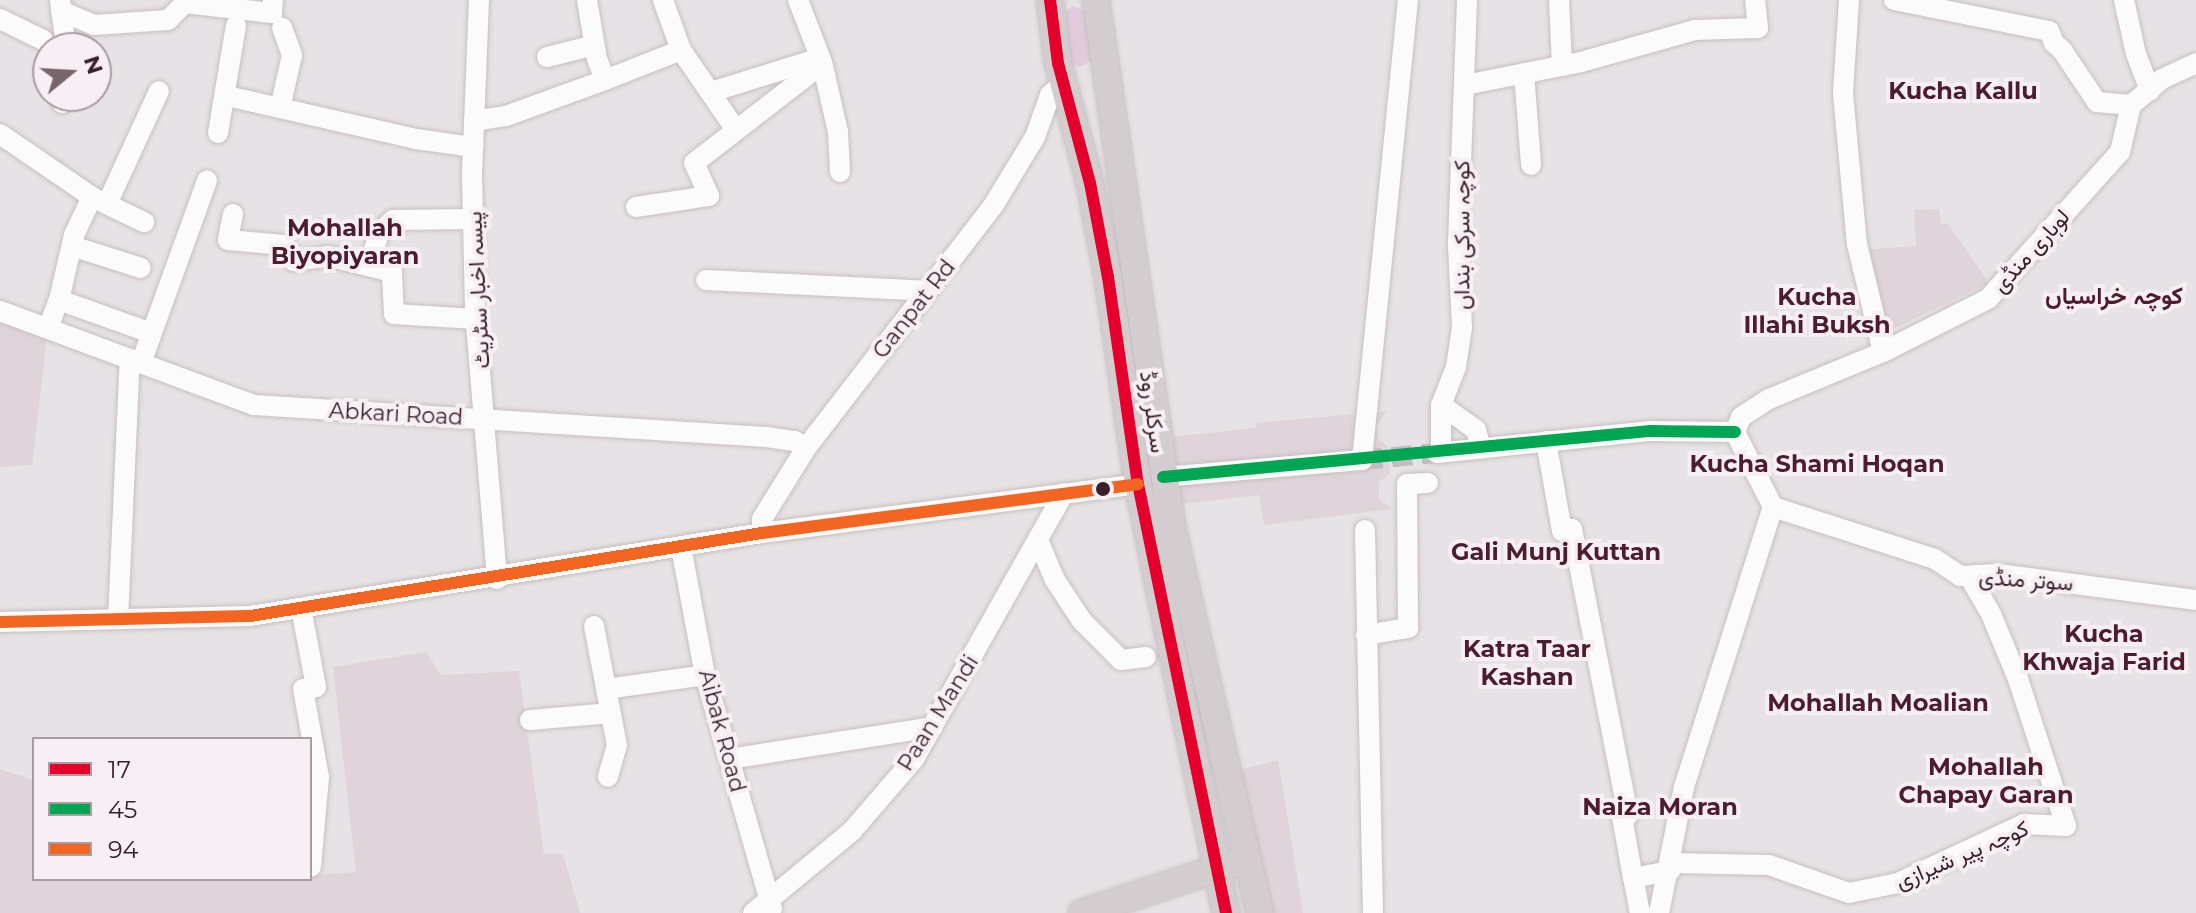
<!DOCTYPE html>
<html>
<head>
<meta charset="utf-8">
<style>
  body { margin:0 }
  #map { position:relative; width:2196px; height:913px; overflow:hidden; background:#e7e2e5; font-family:Montserrat,Vazirmatn,sans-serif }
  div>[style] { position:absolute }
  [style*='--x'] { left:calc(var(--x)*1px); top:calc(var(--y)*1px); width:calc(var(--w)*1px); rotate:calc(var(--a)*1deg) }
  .built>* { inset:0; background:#dfd4da }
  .green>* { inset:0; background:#e1cbdd }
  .minor-tunnel>* { height:20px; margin-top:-10px; transform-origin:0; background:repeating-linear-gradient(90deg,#c4bbc0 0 20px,transparent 0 30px) }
  .roads { filter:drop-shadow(0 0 2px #c7c0c3) drop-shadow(0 0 2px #c7c0c3) }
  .minor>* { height:20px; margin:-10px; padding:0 10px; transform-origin:10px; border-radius:10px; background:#fbfbfb }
  .major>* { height:26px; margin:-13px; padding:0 13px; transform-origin:13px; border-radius:13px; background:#d4cdd0 }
  .bus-1>* { height:12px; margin:-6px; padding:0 6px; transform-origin:6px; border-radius:6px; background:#e4002b }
  .bus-2>* { height:12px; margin:-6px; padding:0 6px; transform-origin:6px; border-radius:6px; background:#00a651 }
  .bus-3>* { height:12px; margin:-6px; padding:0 6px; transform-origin:6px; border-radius:6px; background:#f26522 }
  .dots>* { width:22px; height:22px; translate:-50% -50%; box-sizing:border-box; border:4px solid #f7eff4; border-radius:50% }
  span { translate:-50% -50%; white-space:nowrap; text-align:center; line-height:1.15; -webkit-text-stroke:8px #f7eff4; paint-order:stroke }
  .street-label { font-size:22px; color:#3a202b }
  .neighbourhood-label { font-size:24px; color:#4c1d2f; font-weight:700 }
  .legend { position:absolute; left:32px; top:737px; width:280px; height:144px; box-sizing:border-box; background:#f7eff4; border:2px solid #ab9ca4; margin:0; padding:10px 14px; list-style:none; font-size:24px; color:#3a202b }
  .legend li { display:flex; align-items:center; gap:16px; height:40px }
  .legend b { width:40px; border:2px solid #ab9ca4 }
  .north { position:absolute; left:32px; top:32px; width:80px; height:80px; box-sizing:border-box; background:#f7eff4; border:2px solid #ab9ca4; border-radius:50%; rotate:72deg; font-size:22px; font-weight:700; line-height:32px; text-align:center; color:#3a202b }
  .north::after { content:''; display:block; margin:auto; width:28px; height:36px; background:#77646c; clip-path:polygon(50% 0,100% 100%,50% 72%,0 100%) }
</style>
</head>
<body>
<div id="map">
  <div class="built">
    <i style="clip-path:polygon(1939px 209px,1941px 224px,1948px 224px,1989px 283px,1891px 330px,1877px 325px,1859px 250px,1916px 246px,1914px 210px)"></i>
    <i style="clip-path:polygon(0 311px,48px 328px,32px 465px,0 467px)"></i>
    <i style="clip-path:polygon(1387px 411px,1376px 425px,1377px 437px,1388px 447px,1390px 473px,1379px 482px,1379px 499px,1392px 509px,1264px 525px,1259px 495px,1181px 504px,1169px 437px,1256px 428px,1256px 423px)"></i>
    <i style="clip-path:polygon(426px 652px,441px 675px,519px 671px,544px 854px,563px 854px,580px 913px,0 913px,0 769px,34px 780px,34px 879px,310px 879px,310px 854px,312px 875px,356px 872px,333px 667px)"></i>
    <i style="clip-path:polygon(1278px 760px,1303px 913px,1270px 913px,1239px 770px)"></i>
  </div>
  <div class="green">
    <i style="clip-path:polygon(1072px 6px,1087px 11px,1094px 59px,1080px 67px,1070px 65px,1063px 13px)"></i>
  </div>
  <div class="minor-tunnel">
    <i style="--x:1362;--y:460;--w:75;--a:-5.3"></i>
  </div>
  <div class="roads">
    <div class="minor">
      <i style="--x:60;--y:0;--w:48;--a:82.9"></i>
      <i style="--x:479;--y:0;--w:176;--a:92.3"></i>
      <i style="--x:472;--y:176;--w:135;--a:88.7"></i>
      <i style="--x:475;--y:311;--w:269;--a:85.3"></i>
      <i style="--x:587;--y:0;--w:60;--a:80.4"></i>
      <i style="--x:597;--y:59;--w:22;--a:69"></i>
      <i style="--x:605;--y:80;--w:82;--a:-21.5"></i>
      <i style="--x:663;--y:0;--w:53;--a:70.2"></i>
      <i style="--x:681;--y:50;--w:97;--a:55.5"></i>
      <i style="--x:798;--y:0;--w:66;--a:68.8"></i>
      <i style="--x:822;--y:62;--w:72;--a:77.1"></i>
      <i style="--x:838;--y:132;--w:40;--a:87.1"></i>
      <i style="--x:1467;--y:0;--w:245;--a:92.1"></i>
      <i style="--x:1458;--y:245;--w:82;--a:87.2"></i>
      <i style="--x:1462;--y:327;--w:40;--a:98.5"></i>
      <i style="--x:1456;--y:367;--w:41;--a:111.5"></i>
      <i style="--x:1441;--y:405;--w:43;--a:35.5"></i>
      <i style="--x:1476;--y:430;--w:19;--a:74"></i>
      <i style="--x:1559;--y:0;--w:65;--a:87.4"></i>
      <i style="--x:1849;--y:0;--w:94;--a:93.7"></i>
      <i style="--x:1843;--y:94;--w:151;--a:84.7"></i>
      <i style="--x:1857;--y:244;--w:111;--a:76.5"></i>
      <i style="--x:1894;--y:0;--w:158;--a:11.3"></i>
      <i style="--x:2049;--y:31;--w:13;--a:67"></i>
      <i style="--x:2054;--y:43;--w:11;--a:41"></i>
      <i style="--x:2062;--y:50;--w:63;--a:56.1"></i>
      <i style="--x:2097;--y:102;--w:34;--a:5"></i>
      <i style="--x:2124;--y:0;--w:55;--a:77.5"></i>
      <i style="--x:2136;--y:54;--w:39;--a:69"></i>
      <i style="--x:61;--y:11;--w:36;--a:23"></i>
      <i style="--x:94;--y:25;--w:74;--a:-3.9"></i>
      <i style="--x:168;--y:20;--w:24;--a:-45"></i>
      <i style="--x:185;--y:3;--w:88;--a:6.6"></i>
      <i style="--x:272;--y:13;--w:13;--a:-86"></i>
      <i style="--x:0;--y:19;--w:48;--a:26"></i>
      <i style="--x:547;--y:57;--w:49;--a:-14"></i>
      <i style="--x:1524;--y:73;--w:92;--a:85.6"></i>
      <i style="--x:1465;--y:85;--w:118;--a:-11.2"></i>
      <i style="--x:1581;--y:62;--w:118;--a:-15.7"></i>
      <i style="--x:1695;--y:30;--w:63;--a:-1.8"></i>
      <i style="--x:1758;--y:28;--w:28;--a:-96"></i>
      <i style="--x:711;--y:92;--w:114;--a:-17.3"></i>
      <i style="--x:227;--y:96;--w:194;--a:12.8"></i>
      <i style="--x:416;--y:139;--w:58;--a:8"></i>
      <i style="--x:62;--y:103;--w:7;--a:-74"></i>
      <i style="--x:280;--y:108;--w:54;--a:-77.2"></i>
      <i style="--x:292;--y:55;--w:29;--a:-110"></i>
      <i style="--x:474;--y:121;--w:32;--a:-9"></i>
      <i style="--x:506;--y:116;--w:105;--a:-20"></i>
      <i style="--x:218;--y:133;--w:109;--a:-80.5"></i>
      <i style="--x:0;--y:134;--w:112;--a:34.4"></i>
      <i style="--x:92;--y:197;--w:58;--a:25.7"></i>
      <i style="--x:107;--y:204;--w:124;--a:-65.3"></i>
      <i style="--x:636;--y:207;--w:74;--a:-8.6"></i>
      <i style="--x:709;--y:196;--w:36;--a:-114"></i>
      <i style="--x:694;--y:163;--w:162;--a:-37.7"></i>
      <i style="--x:233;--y:214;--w:26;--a:101"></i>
      <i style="--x:228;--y:240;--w:57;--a:5"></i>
      <i style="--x:285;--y:245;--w:18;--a:61"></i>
      <i style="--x:294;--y:261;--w:34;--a:-8"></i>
      <i style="--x:328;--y:256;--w:66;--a:14"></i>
      <i style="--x:392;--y:272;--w:42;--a:87.3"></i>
      <i style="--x:394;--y:314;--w:82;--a:3.5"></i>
      <i style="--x:72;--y:246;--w:72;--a:17.7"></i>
      <i style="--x:370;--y:264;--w:32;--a:-74"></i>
      <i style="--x:379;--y:233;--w:19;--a:-43"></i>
      <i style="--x:393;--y:220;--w:80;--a:-0.7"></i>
      <i style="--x:706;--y:280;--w:221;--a:2.8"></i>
      <i style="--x:59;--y:300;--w:98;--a:19.7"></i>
      <i style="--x:0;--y:311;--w:271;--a:20.3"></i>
      <i style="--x:254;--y:405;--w:513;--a:3.58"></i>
      <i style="--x:766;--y:437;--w:29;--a:8"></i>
      <i style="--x:795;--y:441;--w:13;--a:32"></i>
      <i style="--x:48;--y:328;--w:30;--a:-69"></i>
      <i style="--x:59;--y:300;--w:67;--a:-77"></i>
      <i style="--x:74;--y:235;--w:42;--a:-64.7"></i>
      <i style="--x:141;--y:363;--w:194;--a:-70.1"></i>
      <i style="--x:1735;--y:432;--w:16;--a:-68"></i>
      <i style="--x:1741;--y:417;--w:33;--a:-33"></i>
      <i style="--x:1769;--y:399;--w:123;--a:-22.4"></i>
      <i style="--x:1883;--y:352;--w:118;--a:-26.8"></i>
      <i style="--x:1988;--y:299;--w:198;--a:-48.1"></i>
      <i style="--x:2120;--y:152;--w:48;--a:-76.8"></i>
      <i style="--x:2131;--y:105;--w:40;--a:-40"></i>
      <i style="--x:2162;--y:79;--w:38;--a:-25"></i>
      <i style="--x:1735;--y:432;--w:84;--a:63.1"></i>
      <i style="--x:1546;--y:441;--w:91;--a:79.9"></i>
      <i style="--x:1562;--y:531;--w:10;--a:-11"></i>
      <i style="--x:1572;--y:529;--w:291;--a:78.9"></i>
      <i style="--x:1628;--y:815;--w:6;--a:162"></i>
      <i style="--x:1622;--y:817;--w:62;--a:79.8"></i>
      <i style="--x:1441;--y:452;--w:47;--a:-90"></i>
      <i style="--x:1437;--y:453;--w:215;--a:-5.9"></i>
      <i style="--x:1651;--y:431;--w:84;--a:0.7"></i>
      <i style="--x:1163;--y:477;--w:200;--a:-4.9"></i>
      <i style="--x:1362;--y:460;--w:462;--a:-84.3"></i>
      <i style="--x:1773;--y:507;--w:170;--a:17.8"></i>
      <i style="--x:1935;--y:559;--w:30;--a:34"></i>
      <i style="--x:1960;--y:576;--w:38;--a:-3"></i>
      <i style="--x:1998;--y:574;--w:200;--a:7.5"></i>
      <i style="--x:1365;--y:530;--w:383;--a:88.8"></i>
      <i style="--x:762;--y:533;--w:14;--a:-90"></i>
      <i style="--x:762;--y:519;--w:84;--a:-58.2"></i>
      <i style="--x:806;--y:448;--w:306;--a:-52.3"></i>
      <i style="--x:993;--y:206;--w:81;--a:-58.7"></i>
      <i style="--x:1035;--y:137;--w:45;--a:-70.3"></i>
      <i style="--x:1050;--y:95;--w:18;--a:-43"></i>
      <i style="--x:1038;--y:540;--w:43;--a:67"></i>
      <i style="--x:1055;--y:580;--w:49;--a:56.6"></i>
      <i style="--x:1082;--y:621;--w:55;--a:45"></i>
      <i style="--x:1121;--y:660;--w:25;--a:-7"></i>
      <i style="--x:681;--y:547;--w:130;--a:79.4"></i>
      <i style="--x:705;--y:675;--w:243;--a:74"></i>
      <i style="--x:301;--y:608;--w:80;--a:79.2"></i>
      <i style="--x:316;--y:687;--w:13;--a:171"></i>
      <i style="--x:303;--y:689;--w:89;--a:79.7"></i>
      <i style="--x:319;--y:777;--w:90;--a:95.1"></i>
      <i style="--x:118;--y:619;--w:260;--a:-87.4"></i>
      <i style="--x:0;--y:622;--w:250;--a:-1.4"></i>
      <i style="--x:250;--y:616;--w:519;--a:-9.21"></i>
      <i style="--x:762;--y:533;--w:379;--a:-7.4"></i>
      <i style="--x:594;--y:626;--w:121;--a:79.1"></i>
      <i style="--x:617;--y:745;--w:33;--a:106"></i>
      <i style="--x:1366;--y:635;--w:43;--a:-9.5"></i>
      <i style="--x:1408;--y:628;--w:144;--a:-90.4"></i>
      <i style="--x:1407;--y:484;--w:21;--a:-3"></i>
      <i style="--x:606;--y:689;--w:100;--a:-8"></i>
      <i style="--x:530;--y:720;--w:81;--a:-4.9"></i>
      <i style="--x:729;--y:759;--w:206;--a:-8.9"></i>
      <i style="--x:1672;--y:863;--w:97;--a:1.2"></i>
      <i style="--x:1769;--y:865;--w:85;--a:19.3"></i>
      <i style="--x:1849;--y:893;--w:50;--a:-11.5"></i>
      <i style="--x:1898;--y:883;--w:139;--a:-25.1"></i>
      <i style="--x:2024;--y:824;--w:42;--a:2.7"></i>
      <i style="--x:2066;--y:826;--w:155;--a:-108.1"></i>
      <i style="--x:2018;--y:679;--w:70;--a:-112.6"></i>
      <i style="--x:1991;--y:614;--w:44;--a:-120.1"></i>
      <i style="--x:753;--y:913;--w:129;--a:-39.6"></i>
      <i style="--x:852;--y:831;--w:95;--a:-49.3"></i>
      <i style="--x:914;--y:759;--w:305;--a:-60.6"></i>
      <i style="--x:1640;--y:913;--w:36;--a:-101"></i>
      <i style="--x:1633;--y:878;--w:38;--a:-11"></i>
      <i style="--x:1659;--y:913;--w:128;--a:-78.8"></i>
      <i style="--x:1684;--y:787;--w:294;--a:-72.4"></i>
    </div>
    <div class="major">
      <i style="--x:1050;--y:0;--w:64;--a:82.8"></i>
      <i style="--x:1058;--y:63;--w:124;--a:75.1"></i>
      <i style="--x:1090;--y:183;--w:96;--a:79.2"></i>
      <i style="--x:1108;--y:277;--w:209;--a:81.8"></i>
      <i style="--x:1138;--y:484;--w:438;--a:78.4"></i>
      <i style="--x:1096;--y:0;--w:532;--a:81.79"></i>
      <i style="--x:1172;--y:527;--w:396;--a:77.2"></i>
      <i style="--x:1082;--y:913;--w:161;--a:-18.1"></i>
    </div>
  </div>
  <div class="bus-1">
    <i style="--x:1050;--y:0;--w:64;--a:82.8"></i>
    <i style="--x:1058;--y:63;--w:124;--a:75.1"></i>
    <i style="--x:1090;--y:183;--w:96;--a:79.2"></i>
    <i style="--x:1108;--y:277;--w:209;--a:81.8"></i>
    <i style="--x:1138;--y:484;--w:438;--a:78.4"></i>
  </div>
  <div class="bus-2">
    <i style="--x:1163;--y:477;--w:490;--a:-5.4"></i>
    <i style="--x:1651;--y:431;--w:84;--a:0.7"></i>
  </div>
  <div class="bus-3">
    <i style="--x:0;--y:622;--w:250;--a:-1.4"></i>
    <i style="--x:250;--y:616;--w:519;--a:-9.21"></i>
    <i style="--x:762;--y:533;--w:379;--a:-7.4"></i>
  </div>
  <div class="dots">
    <i style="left:1103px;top:489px;background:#3a202b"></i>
  </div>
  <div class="street-label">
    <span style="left:1462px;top:235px;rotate:-90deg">کوچہ سرکی بنداں</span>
    <span style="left:2031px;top:251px;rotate:-48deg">لوہاری منڈی</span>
    <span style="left:478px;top:290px;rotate:-93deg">پیسہ اخبار سٹریٹ</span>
    <span style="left:914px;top:309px;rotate:-52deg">Ganpat Rd</span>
    <span style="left:1153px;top:412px;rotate:82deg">سرکلر روڈ</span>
    <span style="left:396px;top:414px;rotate:3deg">Abkari Road</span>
    <span style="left:2026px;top:580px;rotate:4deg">سوتر منڈی</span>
    <span style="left:938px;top:713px;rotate:-58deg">Paan Mandi</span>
    <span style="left:722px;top:731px;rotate:75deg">Aibak Road</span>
    <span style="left:1962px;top:855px;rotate:-23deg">کوچہ پیر شیرازی</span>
  </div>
  <div class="neighbourhood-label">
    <span style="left:1963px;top:91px">Kucha Kallu</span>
    <span style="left:345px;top:242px">Mohallah<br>Biyopiyaran</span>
    <span style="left:2114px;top:296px">کوچہ خراسیاں</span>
    <span style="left:1817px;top:311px">Kucha<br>Illahi Buksh</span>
    <span style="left:1817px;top:464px">Kucha Shami Hoqan</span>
    <span style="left:1556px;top:552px">Gali Munj Kuttan</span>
    <span style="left:2104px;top:648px">Kucha<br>Khwaja Farid</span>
    <span style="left:1527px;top:663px">Katra Taar<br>Kashan</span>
    <span style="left:1878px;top:703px">Mohallah Moalian</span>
    <span style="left:1986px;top:781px">Mohallah<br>Chapay Garan</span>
    <span style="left:1660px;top:807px">Naiza Moran</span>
  </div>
  <ul class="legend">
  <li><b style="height:10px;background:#e4002b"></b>17</li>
  <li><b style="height:10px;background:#00a651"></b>45</li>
  <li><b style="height:10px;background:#f26522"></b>94</li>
  </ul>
  <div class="north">N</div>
</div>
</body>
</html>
